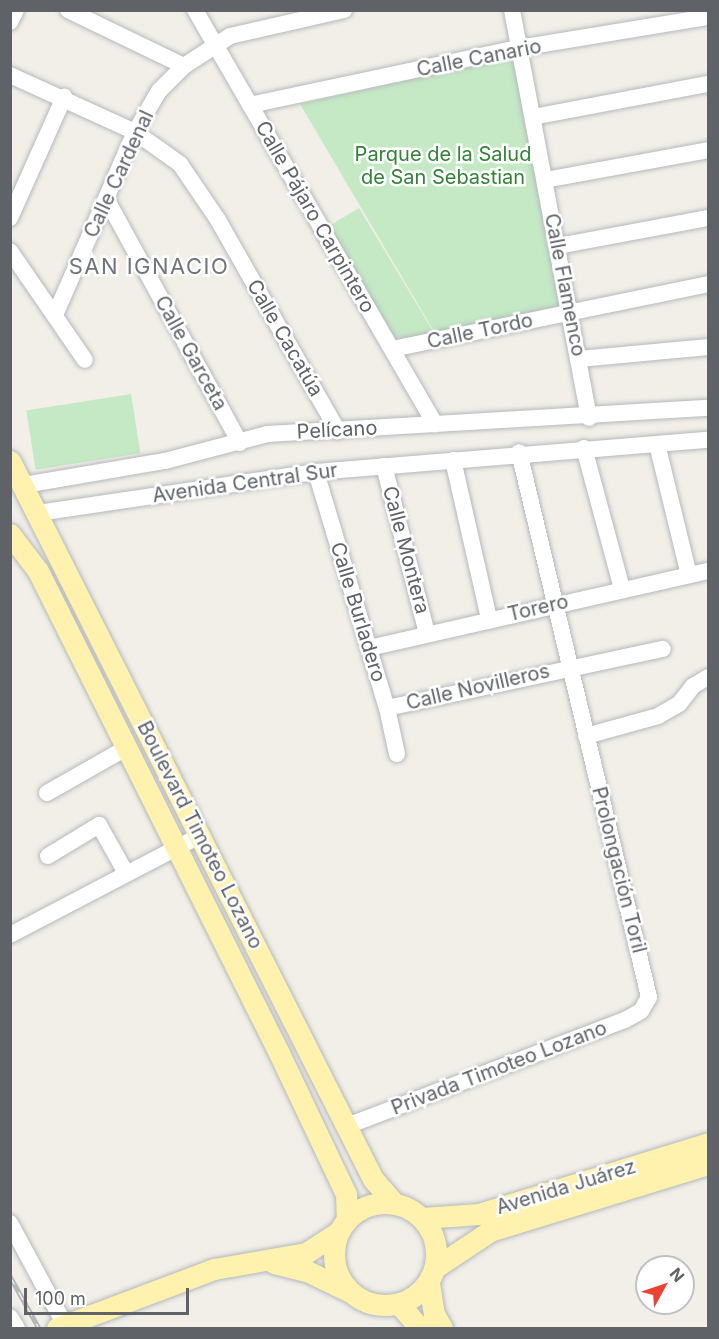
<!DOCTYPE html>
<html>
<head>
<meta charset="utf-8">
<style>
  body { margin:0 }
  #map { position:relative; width:719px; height:1339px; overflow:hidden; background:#f1efe8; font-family:Inter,sans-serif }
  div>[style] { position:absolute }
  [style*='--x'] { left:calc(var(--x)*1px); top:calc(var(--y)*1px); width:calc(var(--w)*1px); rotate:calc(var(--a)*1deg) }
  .green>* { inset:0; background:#c5e8c5; transform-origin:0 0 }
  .roads { filter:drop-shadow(0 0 2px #b5b8bc) drop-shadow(0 0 2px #b5b8bc) }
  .minor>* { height:16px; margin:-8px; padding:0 8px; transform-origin:8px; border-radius:8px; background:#fff }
  .major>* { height:21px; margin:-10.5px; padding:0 10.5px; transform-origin:10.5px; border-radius:10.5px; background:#fff2af }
  .major>.ring { margin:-10.5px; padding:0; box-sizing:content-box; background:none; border:21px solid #fff2af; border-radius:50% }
  .rail>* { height:5px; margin-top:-2.5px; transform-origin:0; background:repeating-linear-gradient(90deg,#fff 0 9px,#b6b7b8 0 18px); box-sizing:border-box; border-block:2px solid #b6b7b8 }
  span { translate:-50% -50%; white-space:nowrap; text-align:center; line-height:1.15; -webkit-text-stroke:5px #fff; paint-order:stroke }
  .street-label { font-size:20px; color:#5f6368 }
  .park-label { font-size:20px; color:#348238 }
  .quarter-label { font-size:22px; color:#70757a; letter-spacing:1.5px }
  .frame { position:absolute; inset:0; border:12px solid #5f6368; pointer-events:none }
  .north { position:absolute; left:635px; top:1255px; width:60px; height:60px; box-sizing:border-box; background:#fff; border:2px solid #bfc1c3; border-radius:50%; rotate:50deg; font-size:16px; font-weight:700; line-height:24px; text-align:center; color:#5f6368 }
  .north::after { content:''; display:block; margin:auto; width:21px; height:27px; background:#ea4335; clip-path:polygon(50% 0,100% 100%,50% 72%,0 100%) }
  .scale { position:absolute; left:24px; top:1288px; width:165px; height:27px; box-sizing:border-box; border:3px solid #5f6368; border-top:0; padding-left:8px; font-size:18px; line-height:21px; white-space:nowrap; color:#5f6368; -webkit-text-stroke:4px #fff; paint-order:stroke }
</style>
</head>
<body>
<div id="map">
  <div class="green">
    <i style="clip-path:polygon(516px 56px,561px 306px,435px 333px,300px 104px)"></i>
    <i style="left:359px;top:208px;width:146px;height:37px;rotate:59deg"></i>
    <i style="left:131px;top:394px;width:60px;height:106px;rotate:81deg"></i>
  </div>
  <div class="roads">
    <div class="minor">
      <i style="--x:68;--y:10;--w:129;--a:25.8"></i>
      <i style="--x:195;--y:10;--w:479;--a:59.9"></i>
      <i style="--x:512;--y:10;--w:415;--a:79.3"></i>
      <i style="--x:10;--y:22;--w:13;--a:-63"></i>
      <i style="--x:10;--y:75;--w:137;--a:24.5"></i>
      <i style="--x:135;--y:132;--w:55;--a:35.4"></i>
      <i style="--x:180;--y:164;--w:68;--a:55.8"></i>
      <i style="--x:218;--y:220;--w:243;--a:60.4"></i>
      <i style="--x:250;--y:105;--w:275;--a:-12"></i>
      <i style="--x:519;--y:48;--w:192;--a:-9.3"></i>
      <i style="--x:533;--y:117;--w:178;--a:-10.7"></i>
      <i style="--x:545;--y:180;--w:166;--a:-10.4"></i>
      <i style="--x:107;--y:200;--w:277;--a:61.3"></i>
      <i style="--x:10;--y:218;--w:133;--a:-65.9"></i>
      <i style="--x:558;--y:246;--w:153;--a:-10.6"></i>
      <i style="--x:10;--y:251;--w:132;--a:55.5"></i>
      <i style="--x:55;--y:315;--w:200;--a:-66.4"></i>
      <i style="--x:135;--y:132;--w:48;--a:-59.7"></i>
      <i style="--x:159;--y:91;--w:35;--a:-45"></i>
      <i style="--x:184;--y:66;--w:55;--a:-33.1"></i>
      <i style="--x:230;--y:36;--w:117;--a:-12.8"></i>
      <i style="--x:392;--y:349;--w:323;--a:-11.6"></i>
      <i style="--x:579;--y:359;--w:130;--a:-5.3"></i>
      <i style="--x:657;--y:444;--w:135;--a:76.3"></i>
      <i style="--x:584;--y:448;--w:146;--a:74.9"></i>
      <i style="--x:453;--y:460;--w:163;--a:77.2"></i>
      <i style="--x:384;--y:466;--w:172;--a:75.6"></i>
      <i style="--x:316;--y:472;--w:246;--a:73.3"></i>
      <i style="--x:387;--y:708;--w:47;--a:77.7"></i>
      <i style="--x:24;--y:485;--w:143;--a:-9.7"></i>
      <i style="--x:165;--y:461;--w:106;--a:-14.8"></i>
      <i style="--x:267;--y:434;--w:442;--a:-3.4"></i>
      <i style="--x:38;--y:513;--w:281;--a:-8.4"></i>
      <i style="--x:316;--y:472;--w:393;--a:-4.7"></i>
      <i style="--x:369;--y:648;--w:348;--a:-12.8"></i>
      <i style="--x:387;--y:708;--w:282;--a:-12.1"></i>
      <i style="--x:586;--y:736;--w:75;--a:-15.5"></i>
      <i style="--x:658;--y:716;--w:24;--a:-30"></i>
      <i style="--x:679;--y:704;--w:23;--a:-52"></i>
      <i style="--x:693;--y:686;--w:17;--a:-31"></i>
      <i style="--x:47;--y:793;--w:93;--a:-29.6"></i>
      <i style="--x:48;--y:856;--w:60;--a:-31.3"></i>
      <i style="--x:99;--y:825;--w:55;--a:60.6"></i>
      <i style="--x:10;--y:935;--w:216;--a:-27.6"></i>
      <i style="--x:347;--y:1126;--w:298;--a:-20.9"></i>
      <i style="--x:625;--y:1020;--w:18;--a:-29"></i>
      <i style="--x:641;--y:1011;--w:16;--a:-60"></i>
      <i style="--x:649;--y:997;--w:560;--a:-103.42"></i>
      <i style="--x:10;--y:1223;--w:116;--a:61.7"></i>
      <i style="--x:10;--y:1317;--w:13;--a:58"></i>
    </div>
    <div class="major">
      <i style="--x:10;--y:461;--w:805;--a:63.18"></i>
      <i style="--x:373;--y:1179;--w:33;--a:49"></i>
      <i style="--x:10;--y:534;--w:46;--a:52.9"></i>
      <i style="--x:38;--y:571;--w:539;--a:63.43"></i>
      <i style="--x:279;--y:1053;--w:156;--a:64.6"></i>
      <i style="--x:346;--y:1194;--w:26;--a:88"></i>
      <i class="ring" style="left:334px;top:1203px;width:81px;height:81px"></i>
      <i style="--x:422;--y:1218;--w:57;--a:-4"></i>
      <i style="--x:479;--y:1214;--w:240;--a:-17.2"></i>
      <i style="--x:274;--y:1263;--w:34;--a:14"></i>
      <i style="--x:307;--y:1271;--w:46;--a:26"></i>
      <i style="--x:436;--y:1267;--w:65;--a:-33.7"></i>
      <i style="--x:490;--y:1231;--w:228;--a:-17.1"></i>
      <i style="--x:429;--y:1283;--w:31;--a:81"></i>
      <i style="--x:434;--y:1314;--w:16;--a:60"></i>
      <i style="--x:399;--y:1304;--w:32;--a:49"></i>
      <i style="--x:57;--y:1328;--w:168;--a:-20.6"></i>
      <i style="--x:214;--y:1269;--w:93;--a:-9.9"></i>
      <i style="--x:306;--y:1253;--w:38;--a:-33"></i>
    </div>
  </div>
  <div class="rail">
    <i style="--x:10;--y:1276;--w:60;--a:60.9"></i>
  </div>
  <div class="street-label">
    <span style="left:479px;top:58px;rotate:-11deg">Calle Canario</span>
    <span style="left:119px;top:174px;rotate:-65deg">Calle Cardenal</span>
    <span style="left:315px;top:217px;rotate:60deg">Calle Pájaro Carpintero</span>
    <span style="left:565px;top:285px;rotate:79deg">Calle Flamenco</span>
    <span style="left:480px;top:331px;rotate:-12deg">Calle Tordo</span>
    <span style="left:285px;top:338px;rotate:60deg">Calle Cacatúa</span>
    <span style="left:191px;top:353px;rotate:61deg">Calle Garceta</span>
    <span style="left:337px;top:430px;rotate:-3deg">Pelícano</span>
    <span style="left:245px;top:483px;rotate:-8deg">Avenida Central Sur</span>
    <span style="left:406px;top:550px;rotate:75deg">Calle Montera</span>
    <span style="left:538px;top:608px;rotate:-13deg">Torero</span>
    <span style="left:358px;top:612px;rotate:73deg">Calle Burladero</span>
    <span style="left:478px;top:687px;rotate:-13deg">Calle Novilleros</span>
    <span style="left:200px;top:835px;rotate:63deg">Boulevard Timoteo Lozano</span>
    <span style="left:619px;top:870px;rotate:76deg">Prolongación Toril</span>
    <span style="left:499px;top:1068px;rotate:-21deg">Privada Timoteo Lozano</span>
    <span style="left:566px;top:1187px;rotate:-17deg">Avenida Juárez</span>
  </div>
  <div class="park-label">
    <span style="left:443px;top:166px">Parque de la Salud<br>de San Sebastian</span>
  </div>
  <div class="quarter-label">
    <span style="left:149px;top:267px">SAN IGNACIO</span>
  </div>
  <div class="frame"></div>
  <div class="north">N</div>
  <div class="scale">100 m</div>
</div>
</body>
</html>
